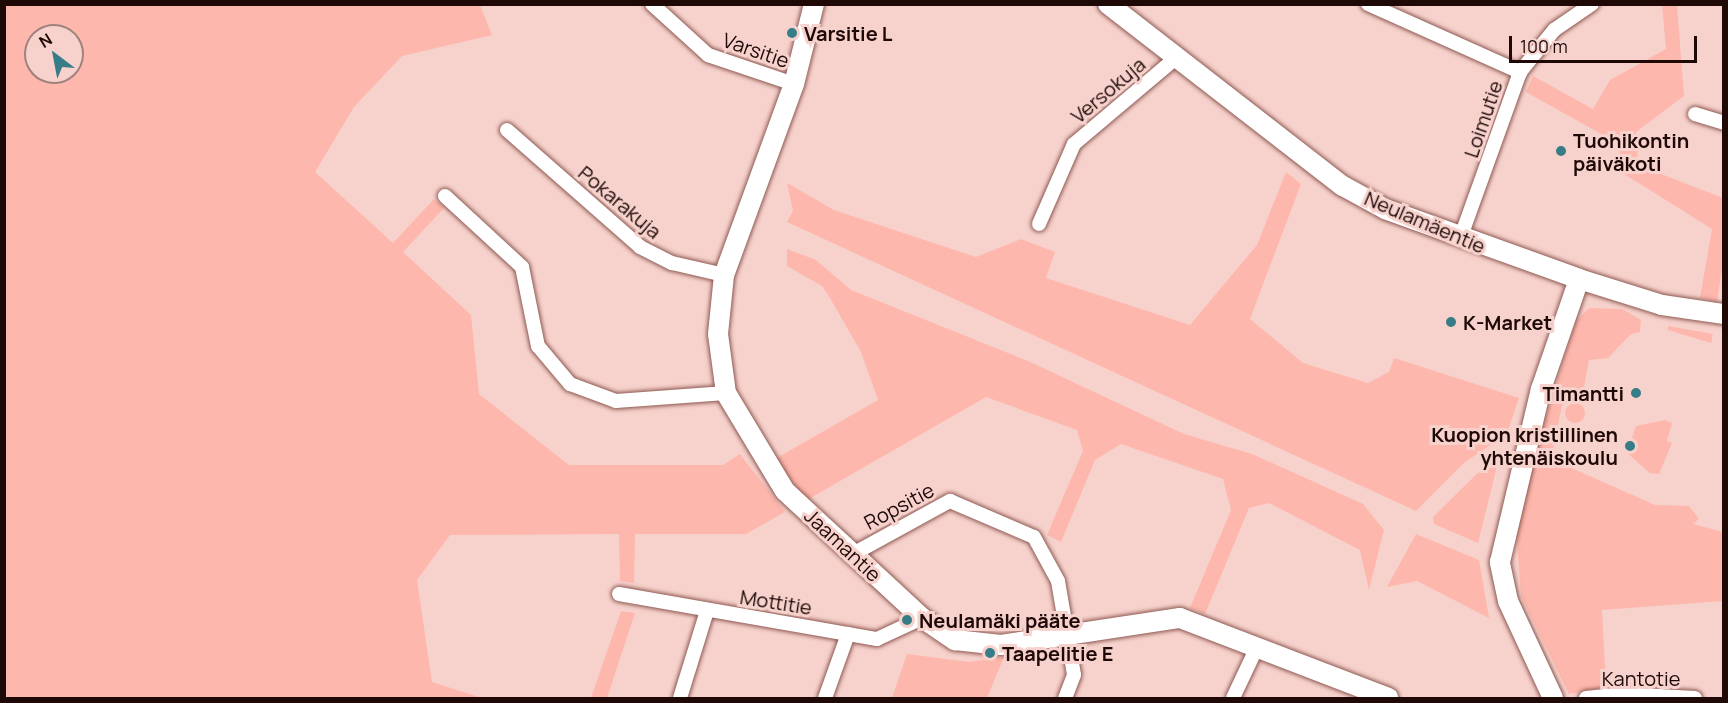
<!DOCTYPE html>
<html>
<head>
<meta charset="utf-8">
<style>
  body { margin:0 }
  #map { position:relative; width:1728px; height:703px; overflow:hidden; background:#f7d2cc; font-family:Manrope,sans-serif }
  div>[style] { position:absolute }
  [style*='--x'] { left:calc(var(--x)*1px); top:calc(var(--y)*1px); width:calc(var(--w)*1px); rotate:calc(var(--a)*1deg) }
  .green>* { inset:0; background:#feb7ac }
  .round { border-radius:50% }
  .roads { filter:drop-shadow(0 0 2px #8e5952) drop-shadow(0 0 2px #8e5952) }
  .street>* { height:14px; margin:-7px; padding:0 7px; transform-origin:7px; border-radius:7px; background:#fff }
  .secondary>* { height:20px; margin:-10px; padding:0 10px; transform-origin:10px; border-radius:10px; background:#fff }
  .dots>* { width:16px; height:16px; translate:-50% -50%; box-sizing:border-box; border:3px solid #f7d2cc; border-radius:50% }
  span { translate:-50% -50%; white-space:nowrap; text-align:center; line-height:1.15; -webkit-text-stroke:6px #f7d2cc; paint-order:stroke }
  .poi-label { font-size:20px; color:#1e0907; font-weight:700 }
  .left { translate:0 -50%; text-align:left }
  .right { translate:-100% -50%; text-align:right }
  .street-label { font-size:20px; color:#1e0907 }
  .frame { position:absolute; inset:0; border:6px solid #1e0907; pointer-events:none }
  .north { position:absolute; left:24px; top:24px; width:60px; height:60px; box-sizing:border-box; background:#f7d2cc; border:2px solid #a0827d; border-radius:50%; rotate:328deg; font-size:16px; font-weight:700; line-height:24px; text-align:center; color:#1e0907 }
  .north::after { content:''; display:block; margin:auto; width:21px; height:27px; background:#377d88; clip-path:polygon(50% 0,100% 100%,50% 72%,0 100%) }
  .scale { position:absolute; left:1509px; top:36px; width:188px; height:27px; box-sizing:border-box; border:3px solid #1e0907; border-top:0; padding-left:8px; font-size:18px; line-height:21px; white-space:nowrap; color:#1e0907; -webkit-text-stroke:4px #f7d2cc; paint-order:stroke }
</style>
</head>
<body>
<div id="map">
  <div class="green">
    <i style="clip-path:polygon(evenodd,4px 5px,480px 5px,492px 35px,402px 56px,354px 107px,315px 172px,393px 243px,434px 199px,444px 208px,403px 252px,471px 315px,479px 394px,569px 465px,723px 465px,740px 454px,785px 512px,746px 534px,635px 534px,634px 583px,620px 581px,619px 534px,450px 535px,417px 580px,432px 682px,482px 698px,5px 698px,4px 5px,36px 36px,72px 36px,72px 72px,36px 72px,36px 36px)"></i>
    <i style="clip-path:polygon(1662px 5px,1677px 5px,1684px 96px,1636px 132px,1638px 165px,1723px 198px,1723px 263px,1717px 301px,1700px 298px,1712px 229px,1621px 172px,1619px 144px,1526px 92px,1533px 76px,1593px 109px,1610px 80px,1666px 49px)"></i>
    <i style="clip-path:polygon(1286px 172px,1301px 184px,1250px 319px,1303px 363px,1368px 383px,1389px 372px,1394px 358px,1519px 398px,1507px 434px,1465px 462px,1416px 511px,787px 222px,793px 211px,787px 183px,834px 210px,976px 257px,1021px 239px,1055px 252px,1046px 278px,1190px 325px,1257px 245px)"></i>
    <i style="clip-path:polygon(787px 249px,816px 260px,851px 290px,1028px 361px,1184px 434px,1252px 454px,1363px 504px,1384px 530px,1369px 590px,1360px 550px,1269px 503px,1249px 508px,1205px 614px,1190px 608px,1231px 510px,1223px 479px,1121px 444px,1095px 460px,1061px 542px,1047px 535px,1083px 451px,1077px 430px,986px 397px,807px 500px,775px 459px,878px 400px,861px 352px,830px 298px,822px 286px,787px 266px)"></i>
    <i style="clip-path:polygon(1589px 308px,1622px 309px,1641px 320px,1640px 332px,1631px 334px,1608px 358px,1589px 360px,1582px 398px,1563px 401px,1551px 459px,1655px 505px,1689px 506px,1699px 519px,1693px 524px,1723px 532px,1723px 601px,1602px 610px,1606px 687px,1569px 694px,1521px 596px,1515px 516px,1576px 321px)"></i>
    <i style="clip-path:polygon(1668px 326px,1713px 334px,1711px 343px,1668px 330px)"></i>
    <i class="round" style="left:1565px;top:403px;width:20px;height:20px"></i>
    <i style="clip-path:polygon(1665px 420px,1672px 423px,1667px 441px,1672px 443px,1659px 474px,1650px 473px,1627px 453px,1636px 426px)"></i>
    <i style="clip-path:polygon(1501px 450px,1478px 543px,1434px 524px,1433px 517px)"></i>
    <i style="clip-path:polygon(1416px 534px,1479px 560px,1489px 618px,1417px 581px,1387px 587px)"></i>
    <i style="clip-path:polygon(621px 611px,635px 613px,607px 698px,591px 698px)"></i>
    <i style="clip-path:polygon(907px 654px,969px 662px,1004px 657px,987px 698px,892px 698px)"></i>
  </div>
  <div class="roads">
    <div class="street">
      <i style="--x:652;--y:4;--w:76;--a:42.3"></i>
      <i style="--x:708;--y:55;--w:91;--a:18.6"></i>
      <i style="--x:1368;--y:4;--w:167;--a:24.1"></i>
      <i style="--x:1695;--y:114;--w:30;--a:17"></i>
      <i style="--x:507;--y:130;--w:177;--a:41.3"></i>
      <i style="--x:640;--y:247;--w:36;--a:27"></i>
      <i style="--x:672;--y:263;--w:53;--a:13"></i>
      <i style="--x:445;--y:196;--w:105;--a:42.7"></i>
      <i style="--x:522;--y:267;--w:81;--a:78.6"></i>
      <i style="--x:538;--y:346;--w:50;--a:49.9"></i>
      <i style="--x:570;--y:384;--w:49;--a:20.3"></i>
      <i style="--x:616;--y:401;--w:110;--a:-4.2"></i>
      <i style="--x:1039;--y:224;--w:87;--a:-66.4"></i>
      <i style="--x:1074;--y:144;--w:135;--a:-40.2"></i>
      <i style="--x:1460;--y:239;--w:177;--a:-70.2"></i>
      <i style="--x:1520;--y:72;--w:54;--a:-51"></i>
      <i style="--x:1554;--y:30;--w:46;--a:-34.4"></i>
      <i style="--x:853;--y:554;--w:111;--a:-28.7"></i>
      <i style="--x:950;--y:501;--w:91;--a:23.2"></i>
      <i style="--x:1034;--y:537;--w:50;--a:61.4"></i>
      <i style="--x:1058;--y:581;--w:95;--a:80.3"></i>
      <i style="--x:1074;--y:675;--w:25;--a:111"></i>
      <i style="--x:619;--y:594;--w:262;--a:9.9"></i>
      <i style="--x:877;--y:639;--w:50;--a:-25"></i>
      <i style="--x:680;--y:698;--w:91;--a:-72.8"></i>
      <i style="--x:825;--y:698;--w:68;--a:-70.2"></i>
      <i style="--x:1233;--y:698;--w:56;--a:-64.8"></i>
      <i style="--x:1586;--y:698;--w:36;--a:-6"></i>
      <i style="--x:1622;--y:694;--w:73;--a:3.1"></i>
    </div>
    <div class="secondary">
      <i style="--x:814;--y:4;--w:82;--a:104"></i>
      <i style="--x:794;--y:84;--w:203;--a:110.1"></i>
      <i style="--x:724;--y:275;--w:59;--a:95.8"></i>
      <i style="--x:718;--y:334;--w:60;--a:82.3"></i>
      <i style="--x:726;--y:393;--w:114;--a:59"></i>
      <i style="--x:785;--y:491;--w:187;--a:42.8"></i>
      <i style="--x:922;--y:618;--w:40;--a:34"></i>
      <i style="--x:955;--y:640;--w:46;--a:6.2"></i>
      <i style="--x:1001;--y:645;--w:181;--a:-8.6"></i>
      <i style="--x:1180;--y:618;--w:223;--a:21"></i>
      <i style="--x:1108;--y:4;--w:297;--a:37.8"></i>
      <i style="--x:1343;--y:186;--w:48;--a:28.7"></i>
      <i style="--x:1385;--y:209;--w:206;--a:19.8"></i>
      <i style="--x:1579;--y:279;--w:87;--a:17.4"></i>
      <i style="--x:1662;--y:305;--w:63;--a:8.3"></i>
      <i style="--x:1553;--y:698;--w:107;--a:-114.9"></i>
      <i style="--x:1508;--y:601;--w:40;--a:-102"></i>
      <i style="--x:1500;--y:562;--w:178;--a:-76.7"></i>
      <i style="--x:1541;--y:389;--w:116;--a:-70.9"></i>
    </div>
  </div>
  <div class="dots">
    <i style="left:792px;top:33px;background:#377d88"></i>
    <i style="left:1561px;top:151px;background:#377d88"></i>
    <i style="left:1451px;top:322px;background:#377d88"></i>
    <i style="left:1636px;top:393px;background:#377d88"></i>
    <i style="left:1630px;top:446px;background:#377d88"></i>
    <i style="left:907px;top:620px;background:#377d88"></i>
    <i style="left:990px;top:653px;background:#377d88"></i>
  </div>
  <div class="poi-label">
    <span class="left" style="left:804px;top:33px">Varsitie L</span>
    <span class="left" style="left:1573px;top:152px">Tuohikontin<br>päiväkoti</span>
    <span class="left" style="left:1463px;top:322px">K-Market</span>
    <span class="right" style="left:1624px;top:393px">Timantti</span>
    <span class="right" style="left:1618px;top:446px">Kuopion kristillinen<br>yhtenäiskoulu</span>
    <span class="left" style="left:919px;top:620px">Neulamäki pääte</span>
    <span class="left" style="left:1002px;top:653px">Taapelitie E</span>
  </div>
  <div class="street-label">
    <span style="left:756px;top:50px;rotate:19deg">Varsitie</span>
    <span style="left:1108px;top:90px;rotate:-40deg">Versokuja</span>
    <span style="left:1483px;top:119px;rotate:-71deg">Loimutie</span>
    <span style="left:620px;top:202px;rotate:40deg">Pokarakuja</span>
    <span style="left:1425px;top:222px;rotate:23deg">Neulamäentie</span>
    <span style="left:899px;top:506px;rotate:-28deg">Ropsitie</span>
    <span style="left:843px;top:545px;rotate:43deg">Jaamantie</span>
    <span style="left:776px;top:602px;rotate:9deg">Mottitie</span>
    <span style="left:1641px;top:678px">Kantotie</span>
  </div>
  <div class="frame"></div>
  <div class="north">N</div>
  <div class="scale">100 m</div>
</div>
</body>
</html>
